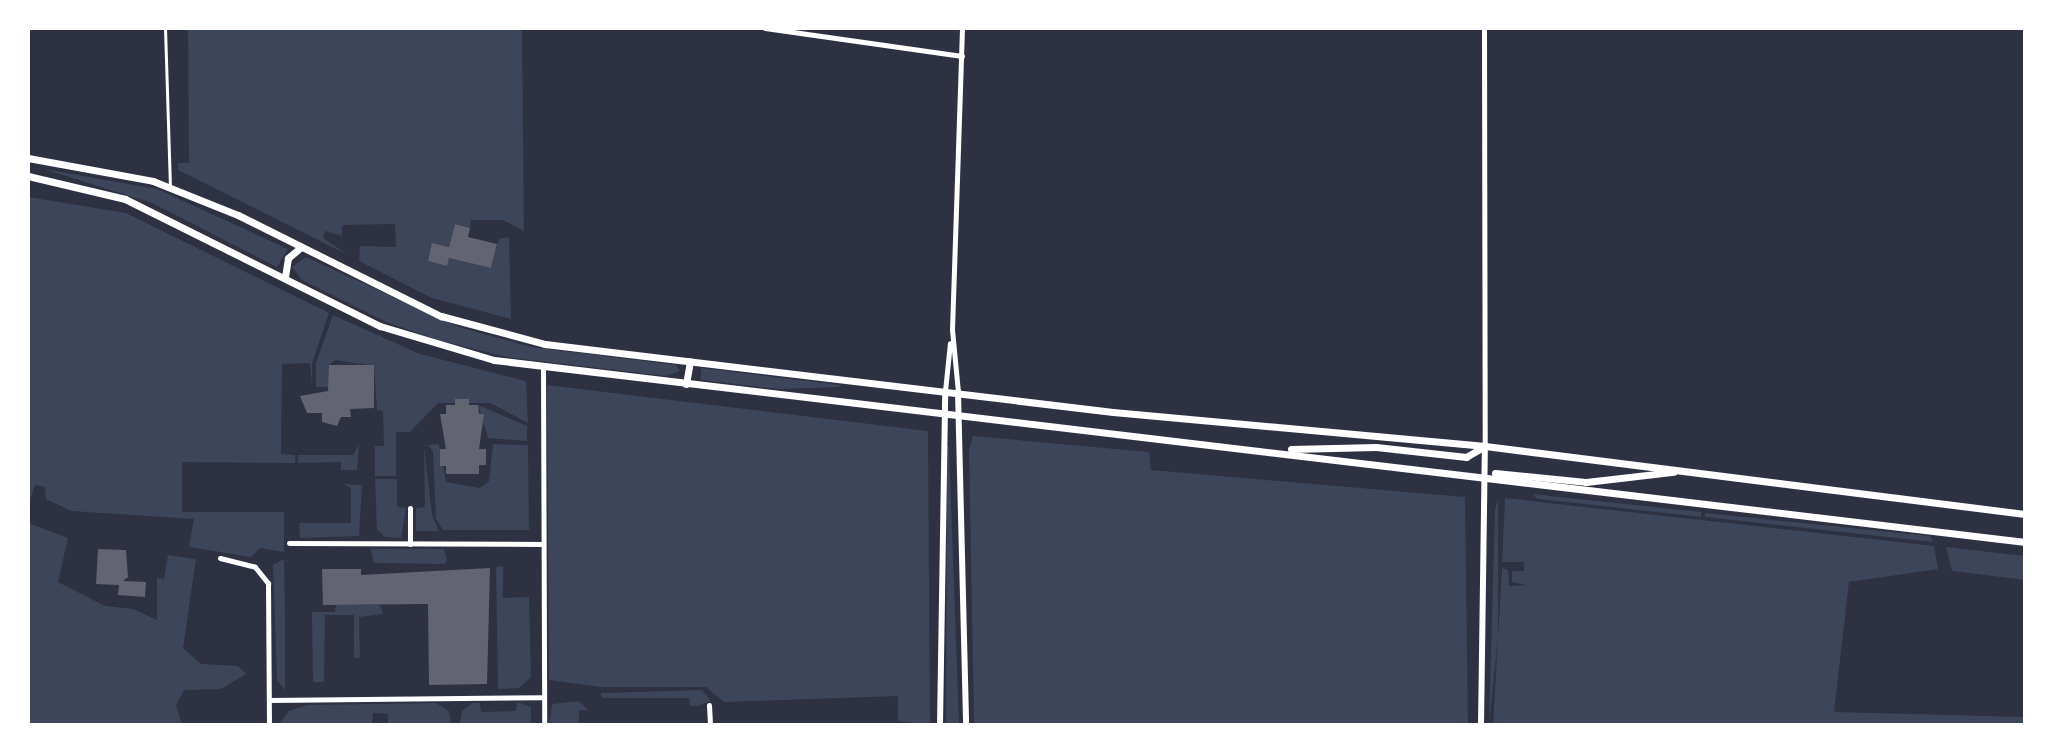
<!DOCTYPE html>
<html>
<head>
<meta charset="utf-8">
<style>
  body { margin:0 }
  #map { position:relative; width:2053px; height:753px; overflow:hidden; background:#2d3142; font-family:"Asap Condensed",sans-serif }
  div>[style] { position:absolute }
  [style*='--x'] { left:calc(var(--x)*1px); top:calc(var(--y)*1px); width:calc(var(--w)*1px); rotate:calc(var(--a)*1deg) }
  .green>* { inset:0; background:#3c4559 }
  .building>* { inset:0; background:#626471 }
  .service>* { height:3px; margin:-1.5px; padding:0 1.5px; transform-origin:1.5px; border-radius:1.5px; background:#fff }
  .minor>* { height:5px; margin:-2.5px; padding:0 2.5px; transform-origin:2.5px; border-radius:2.5px; background:#fff }
  .tertiary>* { height:6px; margin:-3px; padding:0 3px; transform-origin:3px; border-radius:3px; background:#fff }
  .secondary>* { height:7px; margin:-3.5px; padding:0 3.5px; transform-origin:3.5px; border-radius:3.5px; background:#fff }
  span { translate:-50% -50%; white-space:nowrap; text-align:center; line-height:1.15; -webkit-text-stroke:7px #fff; paint-order:stroke }
  .frame { position:absolute; inset:0; border:30px solid #fff; pointer-events:none }
</style>
</head>
<body>
<div id="map">
  <div class="green">
    <i style="clip-path:polygon(188px 28px,522px 28px,524px 231px,503px 220px,471px 220px,470px 228px,455px 224px,449px 247px,433px 243px,428px 261px,447px 266px,449px 258px,491px 268px,499px 239px,509px 237px,511px 319px,432px 298px,359px 261px,360px 246px,396px 247px,395px 224px,342px 225px,342px 236px,325px 231px,323px 238px,348px 255px,178px 170px,178px 163px,189px 163px)"></i>
    <i style="clip-path:polygon(44px 169px,157px 189px,288px 249px,277px 267px,152px 203px)"></i>
    <i style="clip-path:polygon(28px 197px,126px 213px,329px 313px,312px 363px,312px 387px,310px 363px,282px 364px,281px 454px,295px 455px,295px 463px,182px 462px,182px 512px,284px 512px,284px 552px,260px 548px,251px 557px,189px 547px,194px 519px,71px 511px,46px 499px,45px 487px,35px 485px,28px 505px)"></i>
    <i style="clip-path:polygon(306px 257px,459px 327px,531px 347px,676px 365px,680px 371px,666px 376px,506px 357px,439px 340px,386px 322px,302px 280px,292px 267px)"></i>
    <i style="clip-path:polygon(333px 315px,420px 354px,526px 381px,528px 423px,490px 403px,438px 403px,410px 432px,396px 432px,396px 476px,375px 476px,375px 446px,384px 446px,383px 411px,377px 410px,374px 366px,335px 360px,329px 365px,329px 387px,316px 387px,316px 363px)"></i>
    <i style="clip-path:polygon(701px 368px,840px 385px,840px 387px,780px 389px,701px 380px)"></i>
    <i style="clip-path:polygon(547px 385px,928px 431px,930px 725px,898px 721px,898px 696px,724px 702px,706px 687px,601px 687px,549px 680px)"></i>
    <i style="clip-path:polygon(478px 405px,527px 426px,527px 441px,488px 438px)"></i>
    <i style="clip-path:polygon(973px 436px,1149px 452px,1151px 470px,1465px 497px,1468px 725px,974px 725px,969px 450px)"></i>
    <i style="clip-path:polygon(439px 444px,446px 482px,480px 488px,489px 481px,493px 444px,528px 445px,529px 530px,443px 530px,436px 519px,433px 452px,428px 445px)"></i>
    <i style="clip-path:polygon(359px 445px,357px 470px,341px 470px,341px 462px,298px 463px,298px 455px,353px 455px)"></i>
    <i style="clip-path:polygon(947px 446px,949px 446px,959px 725px,946px 725px)"></i>
    <i style="clip-path:polygon(424px 447px,432px 515px,439px 531px,416px 531px,416px 508px,425px 507px)"></i>
    <i style="clip-path:polygon(375px 479px,397px 479px,397px 507px,406px 508px,401px 538px,385px 537px,377px 530px)"></i>
    <i style="clip-path:polygon(343px 484px,362px 485px,359px 536px,300px 538px,299px 523px,351px 523px,351px 488px)"></i>
    <i style="clip-path:polygon(1532px 494px,1701px 512px,1701px 517px,1538px 499px)"></i>
    <i style="clip-path:polygon(1505px 498px,1934px 546px,1938px 569px,1849px 582px,1834px 712px,2025px 717px,2025px 725px,1493px 725px,1502px 568px,1508px 570px,1509px 586px,1526px 585px,1512px 582px,1512px 571px,1524px 571px,1524px 562px,1502px 562px)"></i>
    <i style="clip-path:polygon(1498px 499px,1498px 638px,1489px 725px,1495px 510px)"></i>
    <i style="clip-path:polygon(1705px 513px,1930px 536px,1933px 542px,1705px 517px)"></i>
    <i style="clip-path:polygon(28px 523px,68px 538px,58px 582px,105px 606px,133px 609px,157px 620px,157px 578px,164px 579px,168px 555px,196px 559px,183px 648px,201px 664px,238px 666px,246px 674px,221px 689px,184px 690px,176px 705px,182px 725px,28px 725px)"></i>
    <i style="clip-path:polygon(1946px 547px,2025px 556px,2025px 580px,1952px 571px)"></i>
    <i style="clip-path:polygon(371px 549px,444px 549px,447px 560px,445px 564px,374px 563px)"></i>
    <i style="clip-path:polygon(284px 559px,285px 617px,285px 690px,277px 680px,273px 565px)"></i>
    <i style="clip-path:polygon(503px 566px,503px 598px,529px 597px,531px 677px,519px 688px,498px 689px,496px 567px)"></i>
    <i style="clip-path:polygon(336px 605px,380px 605px,383px 614px,359px 617px,360px 658px,354px 658px,354px 615px,325px 615px,324px 682px,313px 682px,312px 612px,335px 612px)"></i>
    <i style="clip-path:polygon(702px 690px,711px 701px,697px 706px,690px 706px,689px 698px,602px 698px,601px 693px)"></i>
    <i style="clip-path:polygon(579px 701px,588px 710px,579px 710px,579px 725px,549px 725px,552px 704px)"></i>
    <i style="clip-path:polygon(517px 702px,531px 707px,531px 725px,460px 723px,462px 711px,473px 703px,480px 703px,481px 712px,516px 711px)"></i>
    <i style="clip-path:polygon(436px 703px,449px 711px,451px 725px,388px 723px,388px 714px,373px 713px,372px 725px,278px 725px,289px 711px,307px 705px)"></i>
  </div>
  <div class="building">
    <i style="clip-path:polygon(455px 224px,470px 228px,468px 237px,497px 244px,491px 268px,449px 258px,447px 266px,428px 261px,432px 243px,449px 247px)"></i>
    <i style="clip-path:polygon(329px 365px,374px 365px,374px 408px,350px 409px,351px 417px,341px 417px,337px 426px,322px 422px,322px 413px,307px 413px,300px 396px,328px 391px)"></i>
    <i style="clip-path:polygon(455px 399px,469px 399px,469px 405px,478px 405px,479px 414px,484px 414px,479px 449px,486px 449px,486px 465px,479px 465px,479px 474px,446px 474px,446px 466px,440px 466px,440px 449px,446px 449px,440px 414px,446px 414px,446px 405px,455px 405px)"></i>
    <i style="clip-path:polygon(98px 549px,126px 550px,128px 577px,123px 581px,146px 582px,145px 597px,118px 595px,119px 585px,96px 584px)"></i>
    <i style="clip-path:polygon(490px 568px,487px 684px,429px 685px,428px 604px,323px 605px,322px 569px,361px 569px,361px 575px)"></i>
  </div>
  <div class="service">
    <i style="--x:165;--y:28;--w:159;--a:88.2"></i>
  </div>
  <div class="minor">
    <i style="--x:765;--y:28;--w:199;--a:8.1"></i>
    <i style="--x:1484;--y:28;--w:418;--a:89.9"></i>
    <i style="--x:543;--y:368;--w:357;--a:89.8"></i>
    <i style="--x:945;--y:391;--w:48;--a:-84.1"></i>
    <i style="--x:958;--y:392;--w:62;--a:-95.5"></i>
    <i style="--x:952;--y:330;--w:302;--a:-88.1"></i>
    <i style="--x:289;--y:543;--w:254;--a:0.2"></i>
    <i style="--x:410;--y:544;--w:36;--a:-90"></i>
    <i style="--x:220;--y:558;--w:36;--a:14"></i>
    <i style="--x:255;--y:567;--w:21;--a:51"></i>
    <i style="--x:268;--y:583;--w:142;--a:89.6"></i>
    <i style="--x:269;--y:700;--w:274;--a:-0.6"></i>
    <i style="--x:709;--y:705;--w:20;--a:87"></i>
  </div>
  <div class="tertiary">
    <i style="--x:958;--y:392;--w:333;--a:88.6"></i>
    <i style="--x:940;--y:725;--w:334;--a:-89.1"></i>
    <i style="--x:1481;--y:725;--w:279;--a:-89.2"></i>
  </div>
  <div class="secondary">
    <i style="--x:28;--y:158;--w:127;--a:10.4"></i>
    <i style="--x:153;--y:181;--w:92;--a:21.8"></i>
    <i style="--x:238;--y:215;--w:227;--a:26.5"></i>
    <i style="--x:441;--y:316;--w:108;--a:15.1"></i>
    <i style="--x:545;--y:344;--w:572;--a:6.83"></i>
    <i style="--x:1113;--y:412;--w:374;--a:5.2"></i>
    <i style="--x:1485;--y:446;--w:544;--a:7.18"></i>
    <i style="--x:28;--y:176;--w:100;--a:13.3"></i>
    <i style="--x:125;--y:199;--w:285;--a:26.5"></i>
    <i style="--x:380;--y:326;--w:119;--a:16.6"></i>
    <i style="--x:494;--y:360;--w:1542;--a:6.78"></i>
    <i style="--x:285;--y:277;--w:19;--a:-81"></i>
    <i style="--x:288;--y:258;--w:17;--a:-40"></i>
    <i style="--x:686;--y:384;--w:23;--a:-80"></i>
    <i style="--x:1291;--y:449;--w:85;--a:-1.3"></i>
    <i style="--x:1376;--y:447;--w:91;--a:6.3"></i>
    <i style="--x:1466;--y:457;--w:20;--a:-30"></i>
    <i style="--x:1495;--y:473;--w:91;--a:5.6"></i>
    <i style="--x:1586;--y:482;--w:88;--a:-6.6"></i>
  </div>
  <div class="frame"></div>
</div>
</body>
</html>
